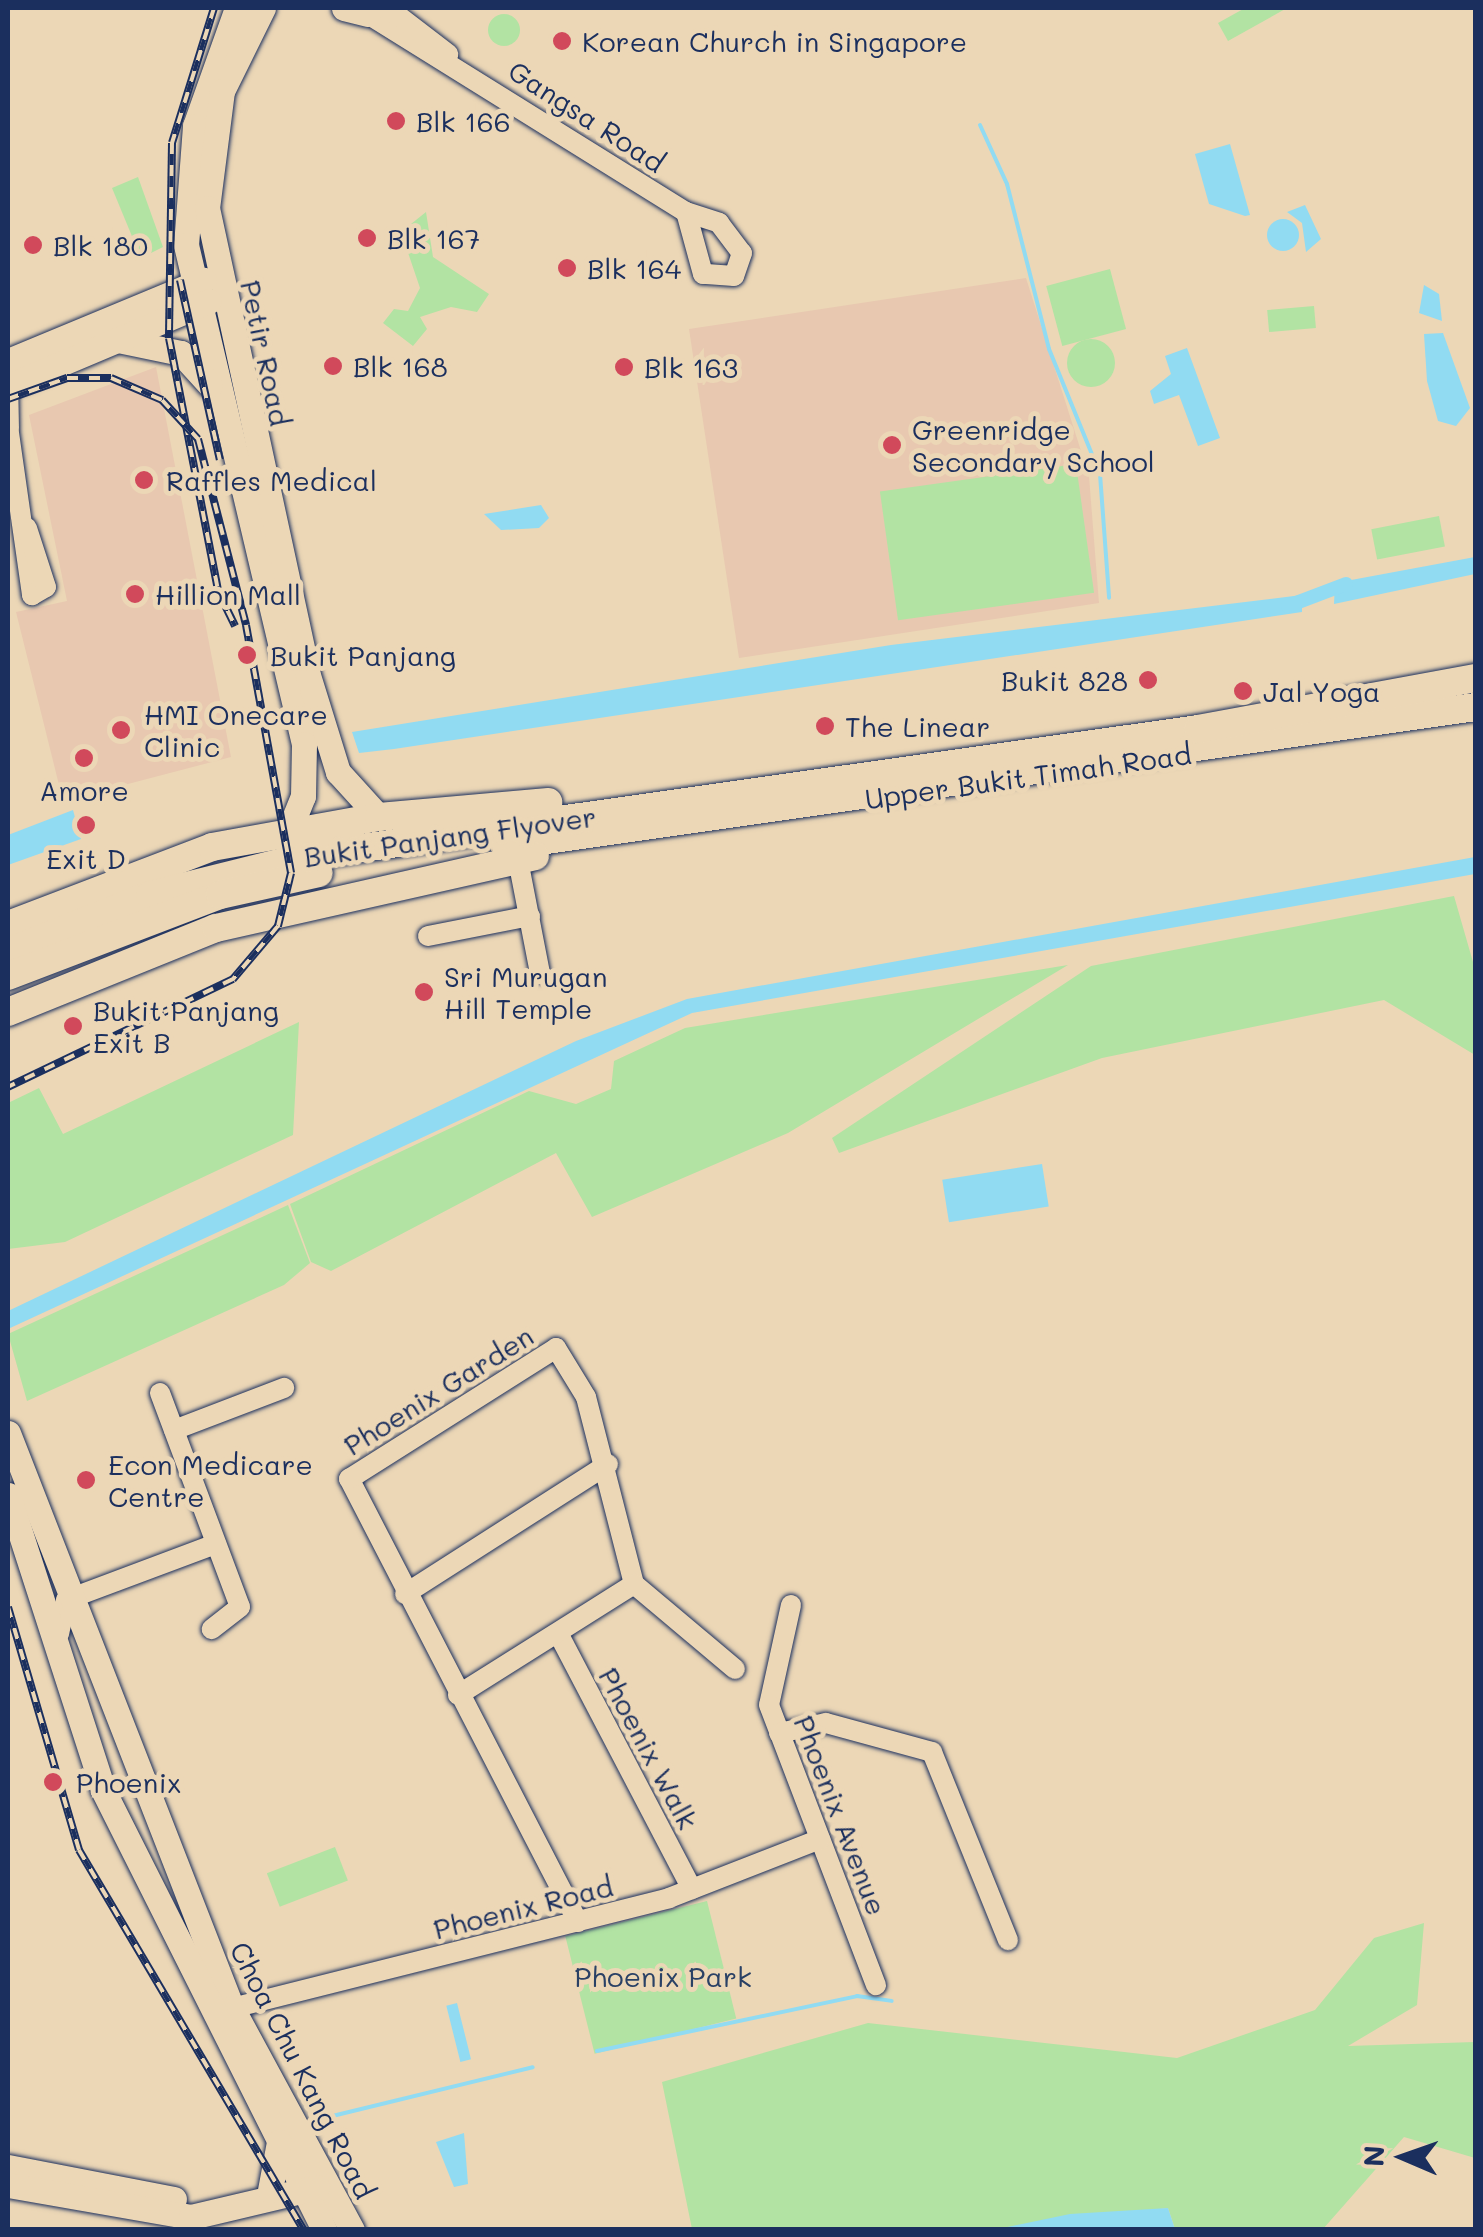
<!DOCTYPE html>
<html>
<head>
<meta charset="utf-8">
<style>
  body { margin:0 }
  #map { position:relative; width:1483px; height:2237px; overflow:hidden; background:#ecd7b6; font-family:Mali,sans-serif }
  div>[style] { position:absolute }
  [style*='--x'] { left:calc(var(--x)*1px); top:calc(var(--y)*1px); width:calc(var(--w)*1px); rotate:calc(var(--a)*1deg) }
  .built>* { inset:0; background:#e8c8b0 }
  .green>* { inset:0; background:#b2e3a3; transform-origin:0 0 }
  .round { border-radius:50% }
  .water>* { inset:0; background:#91dbf2; transform-origin:0 0 }
  .stream>* { height:4px; margin:-2px; padding:0 2px; transform-origin:2px; border-radius:2px; background:#91dbf2 }
  .canal>* { height:14px; margin:-7px; padding:0 7px; transform-origin:7px; border-radius:7px; background:#91dbf2 }
  .roads { filter:drop-shadow(0 0 2px #1b2f5e) drop-shadow(0 0 2px #1b2f5e) }
  .minor>* { height:20px; margin:-10px; padding:0 10px; transform-origin:10px; border-radius:10px; background:#ecd7b6 }
  .major>* { height:25px; margin:-12.5px; padding:0 12.5px; transform-origin:12.5px; border-radius:12.5px; background:#ecd7b6 }
  .highway>* { height:28px; margin:-14px; padding:0 14px; transform-origin:14px; border-radius:14px; background:#ecd7b6 }
  .rail>* { height:8px; margin-top:-4px; transform-origin:0; background:repeating-linear-gradient(90deg,#ecd7b6 0 11px,#1b2f5e 0 22px); box-sizing:border-box; border-block:2px solid #1b2f5e }
  .dots>* { width:28px; height:28px; translate:-50% -50%; box-sizing:border-box; border:5px solid #ecd7b6; border-radius:50% }
  span { translate:-50% -50%; white-space:nowrap; text-align:center; line-height:1.15; -webkit-text-stroke:10px #ecd7b6; paint-order:stroke }
  .poi-label { font-size:28px; color:#1b2f5e }
  .left { translate:0 -50%; text-align:left }
  .right { translate:-100% -50%; text-align:right }
  .street-label { font-size:28px; color:#1b2f5e }
  .park-label { font-size:28px; color:#2a4165 }
  .frame { position:absolute; inset:0; border:10px solid #1b2f5e; pointer-events:none }
  .north { position:absolute; left:1353px; top:2107px; width:100px; height:100px; -webkit-text-stroke:8px #ecd7b6; paint-order:stroke; rotate:272deg; font-size:28px; font-weight:700; line-height:40px; text-align:center; color:#1b2f5e }
  .north::after { content:''; display:block; margin:auto; width:35px; height:45px; background:#1b2f5e; clip-path:polygon(50% 0,100% 100%,50% 72%,0 100%) }
</style>
</head>
<body>
<div id="map">
  <div class="built">
    <i style="clip-path:polygon(1026px 278px,1089px 476px,1099px 603px,739px 658px,689px 329px)"></i>
    <i style="clip-path:polygon(156px 367px,231px 757px,63px 801px,16px 612px,67px 601px,29px 415px)"></i>
  </div>
  <div class="green">
    <i style="clip-path:polygon(1245px 8px,1287px 8px,1228px 41px,1218px 23px)"></i>
    <i class="round" style="left:488px;top:14px;width:32px;height:32px"></i>
    <i style="clip-path:polygon(138px 177px,163px 247px,141px 258px,112px 188px)"></i>
    <i style="clip-path:polygon(426px 212px,433px 257px,489px 294px,477px 312px,451px 307px,420px 317px,427px 329px,413px 346px,383px 323px,394px 309px,408px 311px,420px 288px,401px 232px)"></i>
    <i style="left:1110px;top:269px;width:62px;height:66px;rotate:75deg"></i>
    <i style="left:1314px;top:306px;width:22px;height:47px;rotate:85deg"></i>
    <i class="round" style="left:1067px;top:339px;width:48px;height:48px"></i>
    <i style="left:1076px;top:464px;width:130px;height:198px;rotate:82deg"></i>
    <i style="left:1439px;top:516px;width:31px;height:69px;rotate:79deg"></i>
    <i style="clip-path:polygon(1454px 896px,1475px 969px,1475px 1055px,1384px 1000px,1102px 1058px,839px 1153px,832px 1138px,1091px 966px)"></i>
    <i style="clip-path:polygon(1068px 965px,788px 1133px,592px 1217px,556px 1153px,331px 1271px,311px 1262px,290px 1204px,529px 1091px,576px 1104px,611px 1089px,614px 1061px,685px 1028px)"></i>
    <i style="clip-path:polygon(299px 1022px,293px 1135px,65px 1242px,8px 1249px,8px 1103px,39px 1088px,63px 1134px)"></i>
    <i style="clip-path:polygon(288px 1205px,310px 1263px,284px 1285px,27px 1401px,8px 1334px)"></i>
    <i style="left:335px;top:1847px;width:36px;height:73px;rotate:69deg"></i>
    <i style="left:707px;top:1901px;width:121px;height:146px;rotate:76deg"></i>
    <i style="clip-path:polygon(1424px 1923px,1417px 2005px,1348px 2046px,1475px 2042px,1475px 2158px,1404px 2137px,1323px 2229px,1175px 2229px,1168px 2208px,998px 2229px,692px 2229px,662px 2082px,868px 2023px,1177px 2058px,1315px 2010px,1374px 1938px)"></i>
  </div>
  <div class="water">
    <i style="clip-path:polygon(1230px 144px,1250px 215px,1245px 216px,1209px 204px,1195px 154px)"></i>
    <i style="clip-path:polygon(1305px 205px,1321px 239px,1306px 252px,1302px 223px,1287px 212px)"></i>
    <i class="round" style="left:1267px;top:219px;width:32px;height:32px"></i>
    <i style="clip-path:polygon(1424px 285px,1439px 294px,1442px 321px,1419px 313px)"></i>
    <i style="clip-path:polygon(1443px 333px,1470px 408px,1456px 426px,1438px 421px,1427px 381px,1424px 334px)"></i>
    <i style="clip-path:polygon(1187px 348px,1220px 438px,1198px 446px,1179px 395px,1154px 404px,1150px 391px,1171px 374px,1165px 356px)"></i>
    <i style="clip-path:polygon(541px 505px,549px 518px,539px 528px,501px 530px,484px 514px)"></i>
    <i style="clip-path:polygon(1475px 557px,1475px 574px,1334px 604px,1335px 583px)"></i>
    <i style="clip-path:polygon(1302px 595px,1302px 612px,394px 749px,359px 753px,352px 732px,891px 645px)"></i>
    <i style="clip-path:polygon(73px 810px,81px 839px,8px 865px,8px 835px)"></i>
    <i style="clip-path:polygon(1475px 857px,1475px 874px,692px 1013px,8px 1329px,8px 1311px,576px 1041px,687px 999px)"></i>
    <i style="left:1042px;top:1164px;width:43px;height:101px;rotate:81deg"></i>
    <i style="left:457px;top:2003px;width:58px;height:11px;rotate:76deg"></i>
    <i style="clip-path:polygon(464px 2133px,468px 2184px,454px 2187px,436px 2142px)"></i>
    <i style="clip-path:polygon(1168px 2208px,1175px 2229px,998px 2229px,1070px 2214px)"></i>
  </div>
  <div class="stream">
    <i style="--x:980;--y:125;--w:65;--a:65.4"></i>
    <i style="--x:1007;--y:184;--w:170;--a:75.7"></i>
    <i style="--x:1049;--y:349;--w:135;--a:67.8"></i>
    <i style="--x:1100;--y:474;--w:124;--a:85.8"></i>
    <i style="--x:597;--y:2051;--w:266;--a:-11.9"></i>
    <i style="--x:857;--y:1996;--w:35;--a:8"></i>
    <i style="--x:316;--y:2120;--w:223;--a:-13.7"></i>
  </div>
  <div class="canal">
    <i style="--x:1288;--y:606;--w:62;--a:-20.8"></i>
  </div>
  <div class="roads">
    <div class="minor">
      <i style="--x:358;--y:8;--w:386;--a:31.9"></i>
      <i style="--x:686;--y:212;--w:35;--a:18"></i>
      <i style="--x:719;--y:223;--w:38;--a:53"></i>
      <i style="--x:742;--y:253;--w:24;--a:109"></i>
      <i style="--x:734;--y:276;--w:31;--a:-176"></i>
      <i style="--x:703;--y:274;--w:64;--a:-105.3"></i>
      <i style="--x:388;--y:8;--w:76;--a:37.5"></i>
      <i style="--x:8;--y:378;--w:50;--a:88.9"></i>
      <i style="--x:8;--y:426;--w:171;--a:81.9"></i>
      <i style="--x:32;--y:595;--w:16;--a:-30"></i>
      <i style="--x:46;--y:587;--w:62;--a:-107.9"></i>
      <i style="--x:518;--y:860;--w:115;--a:79"></i>
      <i style="--x:428;--y:936;--w:104;--a:-11.1"></i>
      <i style="--x:160;--y:1393;--w:228;--a:69.5"></i>
      <i style="--x:240;--y:1607;--w:36;--a:142"></i>
      <i style="--x:174;--y:1430;--w:118;--a:-20.9"></i>
      <i style="--x:405;--y:1594;--w:241;--a:-32.6"></i>
      <i style="--x:791;--y:1605;--w:102;--a:102.4"></i>
      <i style="--x:769;--y:1705;--w:300;--a:69.1"></i>
      <i style="--x:558;--y:1633;--w:289;--a:62.4"></i>
      <i style="--x:59;--y:1634;--w:35;--a:-78"></i>
      <i style="--x:66;--y:1600;--w:160;--a:-20.5"></i>
      <i style="--x:458;--y:1695;--w:208;--a:-32.2"></i>
      <i style="--x:779;--y:1733;--w:48;--a:-12"></i>
      <i style="--x:826;--y:1723;--w:110;--a:15.3"></i>
      <i style="--x:932;--y:1752;--w:203;--a:68"></i>
      <i style="--x:578;--y:1922;--w:499;--a:-117.3"></i>
      <i style="--x:349;--y:1479;--w:245;--a:-32.3"></i>
      <i style="--x:556;--y:1348;--w:57;--a:58.5"></i>
      <i style="--x:586;--y:1397;--w:193;--a:75.6"></i>
      <i style="--x:634;--y:1584;--w:132;--a:40.1"></i>
      <i style="--x:232;--y:2008;--w:451;--a:-14.1"></i>
      <i style="--x:669;--y:1898;--w:162;--a:-21.3"></i>
    </div>
    <div class="major">
      <i style="--x:237;--y:8;--w:125;--a:109.6"></i>
      <i style="--x:195;--y:126;--w:119;--a:94.3"></i>
      <i style="--x:186;--y:245;--w:513;--a:76.7"></i>
      <i style="--x:304;--y:744;--w:52;--a:91.1"></i>
      <i style="--x:303;--y:796;--w:37;--a:112"></i>
      <i style="--x:263;--y:8;--w:93;--a:116.3"></i>
      <i style="--x:222;--y:91;--w:118;--a:97.3"></i>
      <i style="--x:207;--y:208;--w:475;--a:77.8"></i>
      <i style="--x:307;--y:672;--w:105;--a:72.8"></i>
      <i style="--x:338;--y:772;--w:61;--a:47.7"></i>
      <i style="--x:344;--y:8;--w:25;--a:14"></i>
      <i style="--x:118;--y:340;--w:64;--a:11.7"></i>
      <i style="--x:181;--y:353;--w:43;--a:47.8"></i>
      <i style="--x:8;--y:361;--w:212;--a:-22.5"></i>
      <i style="--x:8;--y:386;--w:218;--a:-22.9"></i>
      <i style="--x:8;--y:1433;--w:617;--a:68.72"></i>
      <i style="--x:232;--y:2008;--w:252;--a:61.6"></i>
      <i style="--x:8;--y:1495;--w:310;--a:72.1"></i>
      <i style="--x:103;--y:1790;--w:492;--a:63.3"></i>
      <i style="--x:8;--y:2167;--w:169;--a:10.9"></i>
      <i style="--x:8;--y:2185;--w:186;--a:9.9"></i>
      <i style="--x:191;--y:2217;--w:130;--a:-13.3"></i>
      <i style="--x:270;--y:2190;--w:49;--a:-79.4"></i>
    </div>
    <div class="highway">
      <i style="--x:505;--y:846;--w:981;--a:-8.15"></i>
      <i style="--x:8;--y:925;--w:218;--a:-20.9"></i>
      <i style="--x:212;--y:847;--w:170;--a:-10.2"></i>
      <i style="--x:379;--y:817;--w:170;--a:-5.1"></i>
      <i style="--x:8;--y:952;--w:153;--a:-21.9"></i>
      <i style="--x:150;--y:895;--w:161;--a:-14"></i>
      <i style="--x:306;--y:856;--w:901;--a:-8.1"></i>
      <i style="--x:1198;--y:729;--w:283;--a:-10.4"></i>
      <i style="--x:8;--y:976;--w:227;--a:-20.9"></i>
      <i style="--x:220;--y:895;--w:101;--a:-12.5"></i>
      <i style="--x:8;--y:1012;--w:224;--a:-22"></i>
      <i style="--x:216;--y:928;--w:327;--a:-12.7"></i>
    </div>
  </div>
  <div class="rail">
    <i style="--x:214;--y:8;--w:141;--a:107.3"></i>
    <i style="--x:172;--y:143;--w:195;--a:90.9"></i>
    <i style="--x:169;--y:338;--w:258;--a:79"></i>
    <i style="--x:218;--y:591;--w:39;--a:64"></i>
    <i style="--x:180;--y:280;--w:184;--a:77.5"></i>
    <i style="--x:8;--y:399;--w:63;--a:-19.6"></i>
    <i style="--x:67;--y:378;--w:44;--a:0"></i>
    <i style="--x:111;--y:378;--w:56;--a:23.3"></i>
    <i style="--x:162;--y:400;--w:53;--a:47.3"></i>
    <i style="--x:198;--y:439;--w:192;--a:75.5"></i>
    <i style="--x:246;--y:625;--w:252;--a:79.7"></i>
    <i style="--x:291;--y:873;--w:55;--a:103.8"></i>
    <i style="--x:278;--y:926;--w:70;--a:130.3"></i>
    <i style="--x:233;--y:979;--w:250;--a:154.4"></i>
    <i style="--x:8;--y:1607;--w:253;--a:73.7"></i>
    <i style="--x:79;--y:1850;--w:442;--a:59.4"></i>
  </div>
  <div class="dots">
    <i style="left:562px;top:41px;background:#d1495b"></i>
    <i style="left:396px;top:121px;background:#d1495b"></i>
    <i style="left:367px;top:238px;background:#d1495b"></i>
    <i style="left:33px;top:245px;background:#d1495b"></i>
    <i style="left:567px;top:268px;background:#d1495b"></i>
    <i style="left:333px;top:366px;background:#d1495b"></i>
    <i style="left:624px;top:367px;background:#d1495b"></i>
    <i style="left:892px;top:445px;background:#d1495b"></i>
    <i style="left:144px;top:480px;background:#d1495b"></i>
    <i style="left:135px;top:594px;background:#d1495b"></i>
    <i style="left:247px;top:655px;background:#d1495b"></i>
    <i style="left:1148px;top:680px;background:#d1495b"></i>
    <i style="left:1243px;top:691px;background:#d1495b"></i>
    <i style="left:825px;top:726px;background:#d1495b"></i>
    <i style="left:121px;top:730px;background:#d1495b"></i>
    <i style="left:84px;top:758px;background:#d1495b"></i>
    <i style="left:86px;top:825px;background:#d1495b"></i>
    <i style="left:424px;top:992px;background:#d1495b"></i>
    <i style="left:73px;top:1026px;background:#d1495b"></i>
    <i style="left:86px;top:1480px;background:#d1495b"></i>
    <i style="left:53px;top:1782px;background:#d1495b"></i>
  </div>
  <div class="poi-label">
    <span class="left" style="left:582px;top:41px">Korean Church in Singapore</span>
    <span class="left" style="left:416px;top:121px">Blk 166</span>
    <span class="left" style="left:387px;top:238px">Blk 167</span>
    <span class="left" style="left:53px;top:245px">Blk 180</span>
    <span class="left" style="left:587px;top:268px">Blk 164</span>
    <span class="left" style="left:353px;top:366px">Blk 168</span>
    <span class="left" style="left:644px;top:367px">Blk 163</span>
    <span class="left" style="left:912px;top:445px">Greenridge<br>Secondary School</span>
    <span class="left" style="left:166px;top:480px">Raffles Medical</span>
    <span class="left" style="left:155px;top:594px">Hillion Mall</span>
    <span class="left" style="left:270px;top:655px">Bukit Panjang</span>
    <span class="right" style="left:1128px;top:680px">Bukit 828</span>
    <span class="left" style="left:1263px;top:691px">Jal Yoga</span>
    <span class="left" style="left:144px;top:730px">HMI Onecare<br>Clinic</span>
    <span class="left" style="left:845px;top:726px">The Linear</span>
    <span style="left:84px;top:790px">Amore</span>
    <span style="left:86px;top:858px">Exit D</span>
    <span class="left" style="left:444px;top:992px">Sri Murugan<br>Hill Temple</span>
    <span class="left" style="left:93px;top:1026px">Bukit Panjang<br>Exit B</span>
    <span class="left" style="left:108px;top:1480px">Econ Medicare<br>Centre</span>
    <span class="left" style="left:76px;top:1782px">Phoenix</span>
  </div>
  <div class="street-label">
    <span style="left:587px;top:116px;rotate:33deg">Gangsa Road</span>
    <span style="left:266px;top:353px;rotate:78deg">Petir Road</span>
    <span style="left:1028px;top:776px;rotate:-8deg">Upper Bukit Timah Road</span>
    <span style="left:450px;top:836px;rotate:-8deg">Bukit Panjang Flyover</span>
    <span style="left:438px;top:1390px;rotate:-32deg">Phoenix Garden</span>
    <span style="left:649px;top:1748px;rotate:62deg">Phoenix Walk</span>
    <span style="left:841px;top:1815px;rotate:69deg">Phoenix Avenue</span>
    <span style="left:523px;top:1907px;rotate:-14deg">Phoenix Road</span>
    <span style="left:303px;top:2070px;rotate:63deg">Choa Chu Kang Road</span>
  </div>
  <div class="park-label">
    <span style="left:663px;top:1976px">Phoenix Park</span>
  </div>
  <div class="frame"></div>
  <div class="north">N</div>
</div>
</body>
</html>
